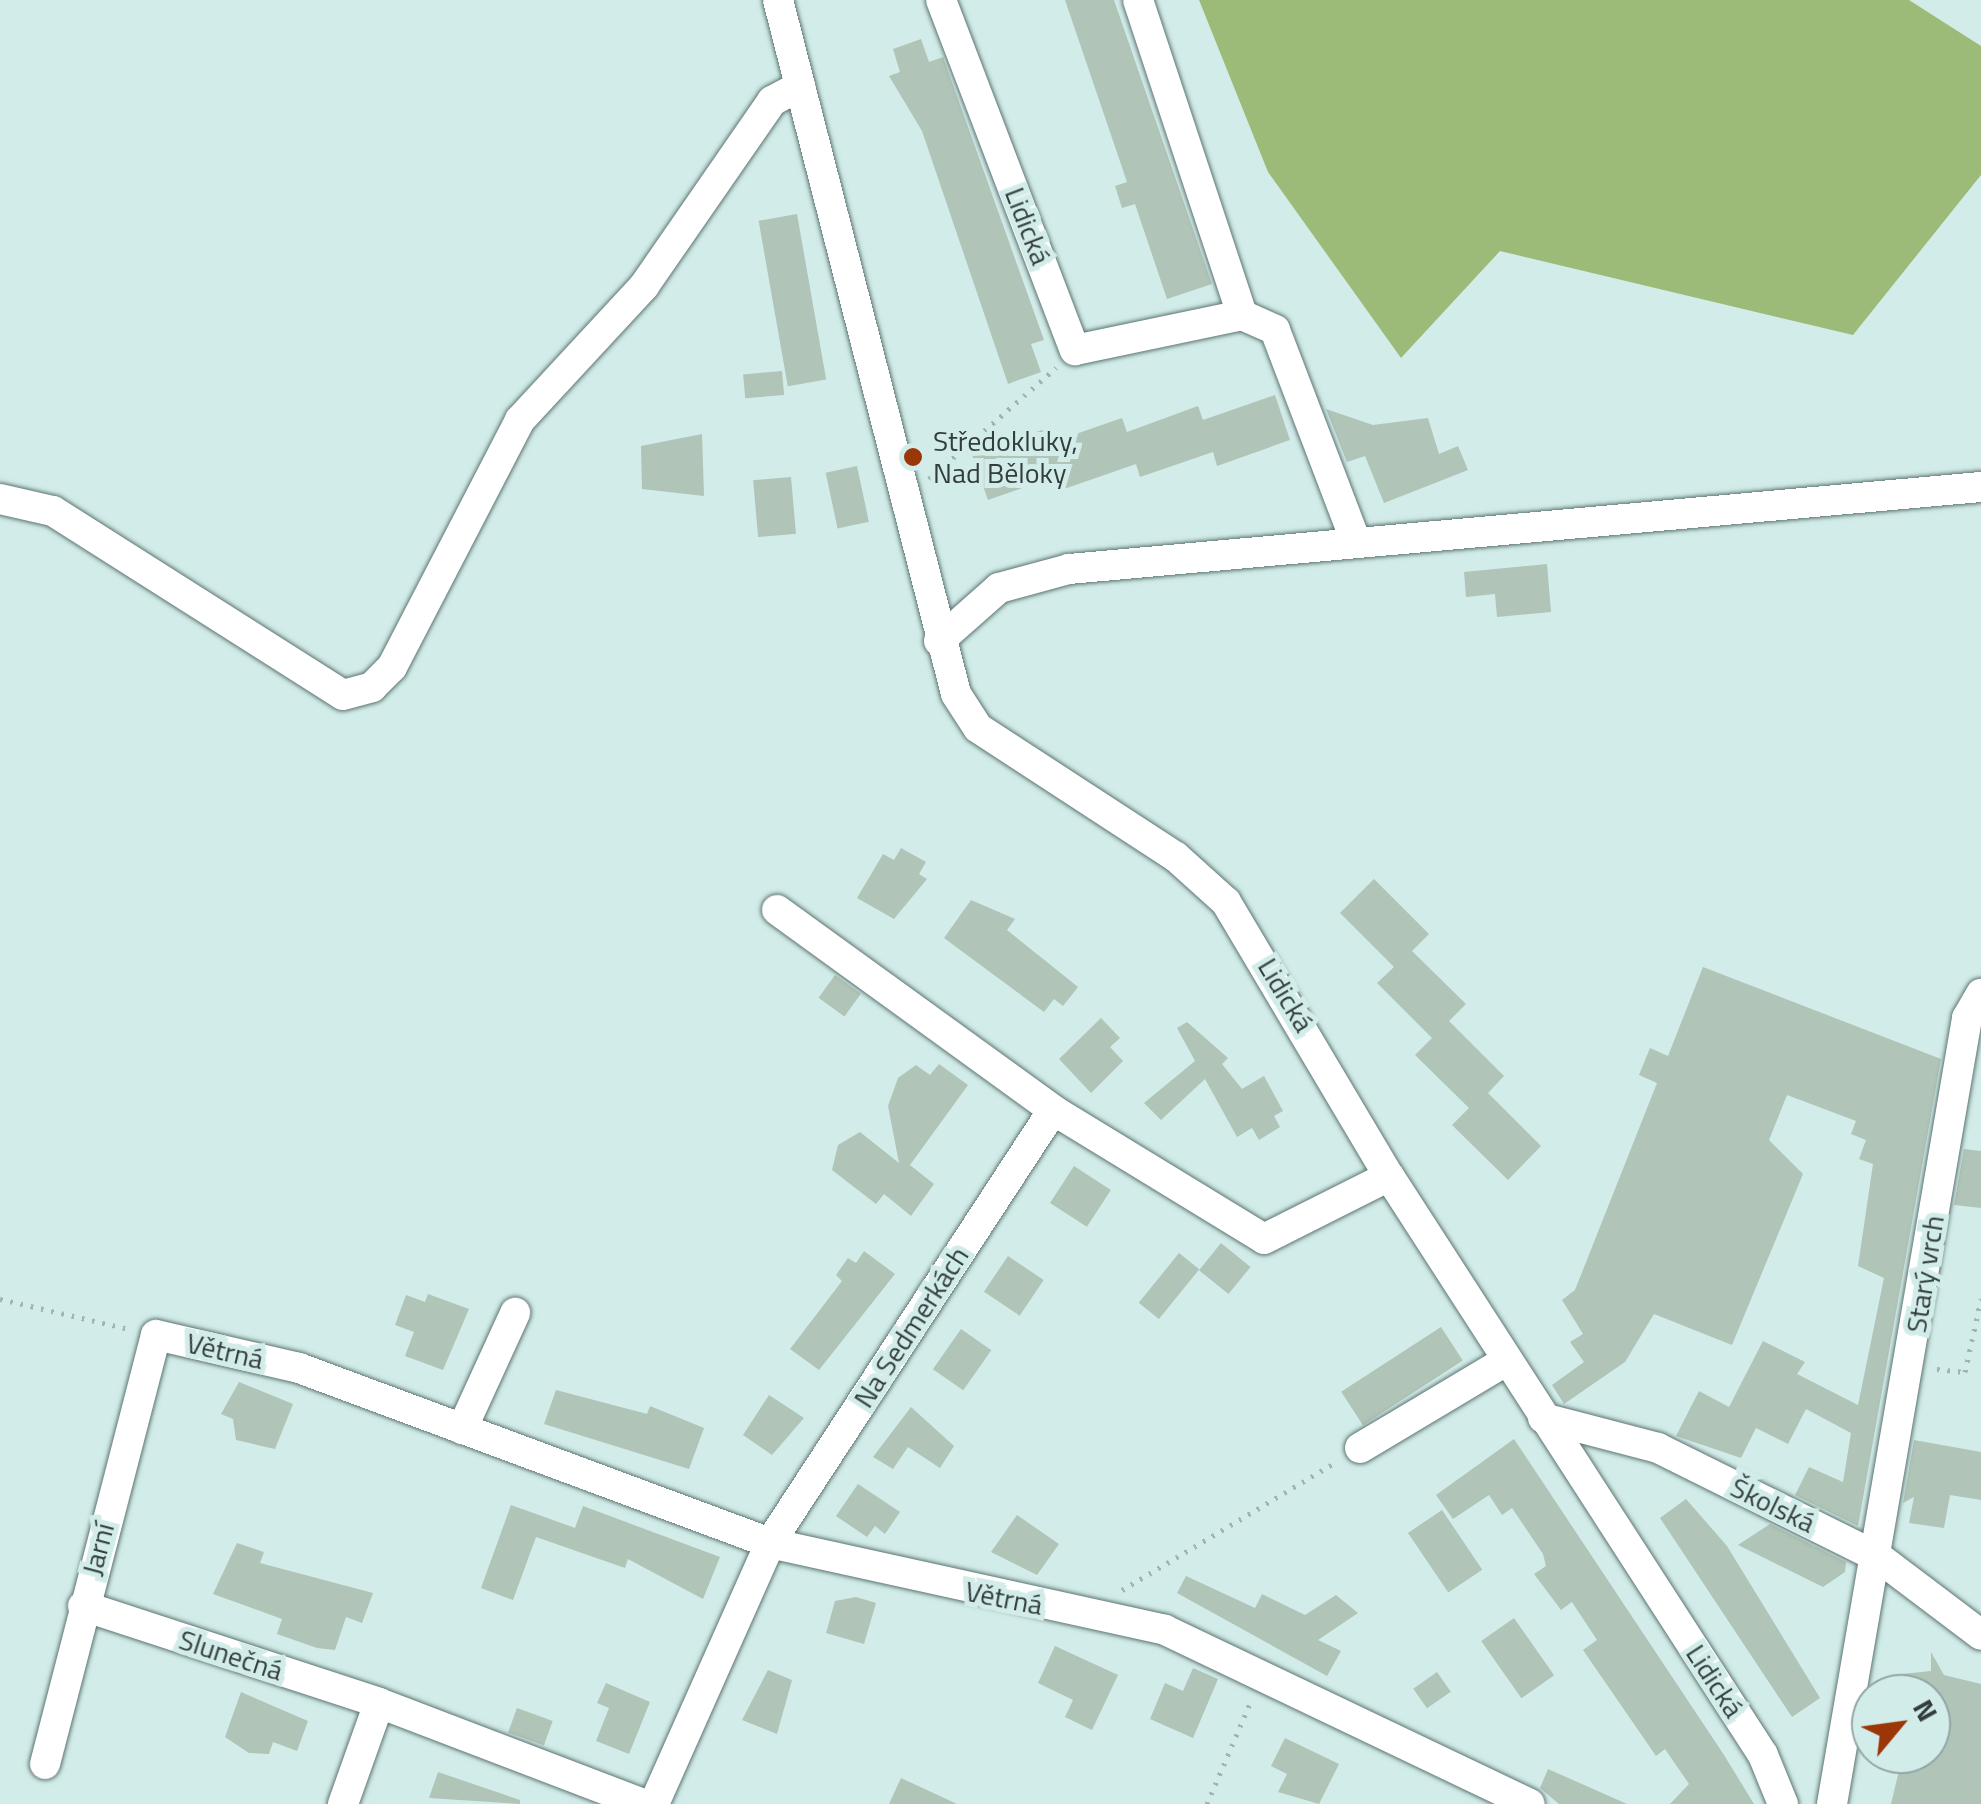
<!DOCTYPE html>
<html>
<head>
<meta charset="utf-8">
<style>
  body { margin:0 }
  #map { position:relative; width:1981px; height:1804px; overflow:hidden; background:#d2ece9; font-family:"Titillium Web",sans-serif }
  div>[style] { position:absolute }
  [style*='--x'] { left:calc(var(--x)*1px); top:calc(var(--y)*1px); width:calc(var(--w)*1px); rotate:calc(var(--a)*1deg) }
  .forest>* { inset:0; background:#9cbb79 }
  .building>* { inset:0; background:#b0c4b7; transform-origin:0 0 }
  .path>* { height:5px; margin-top:-2.5px; transform-origin:0; background:repeating-linear-gradient(90deg,#a0b5b3 0 2.5px,transparent 0 10.5px) }
  .roads { filter:drop-shadow(0 0 2px #5d7572) drop-shadow(0 0 2px #5d7572) }
  .minor>* { height:30px; margin:-15px; padding:0 15px; transform-origin:15px; border-radius:15px; background:#fff }
  .dots>* { width:28px; height:28px; translate:-50% -50%; box-sizing:border-box; border:5px solid #d2ece9; border-radius:50% }
  span { translate:-50% -50%; white-space:nowrap; text-align:center; line-height:1.15; -webkit-text-stroke:10px #d2ece9; paint-order:stroke }
  .street-label { font-size:28px; color:#323d3c }
  .poi-label { font-size:28px; color:#323d3c }
  .left { translate:0 -50%; text-align:left }
  .north { position:absolute; left:1851px; top:1674px; width:100px; height:100px; box-sizing:border-box; background:#d2ece9; border:2px solid #92a6a4; border-radius:50%; rotate:61deg; font-size:28px; font-weight:700; line-height:40px; text-align:center; color:#323d3c }
  .north::after { content:''; display:block; margin:auto; width:35px; height:45px; background:#9b3608; clip-path:polygon(50% 0,100% 100%,50% 72%,0 100%) }
</style>
</head>
<body>
<div id="map">
  <div class="forest">
    <i style="clip-path:polygon(1199px 0,1909px 0,1981px 46px,1981px 175px,1853px 335px,1500px 251px,1401px 358px,1268px 172px)"></i>
  </div>
  <div class="building">
    <i style="clip-path:polygon(1065px 0,1114px 0,1212px 284px,1167px 299px,1135px 204px,1122px 208px,1115px 186px,1127px 182px)"></i>
    <i style="clip-path:polygon(921px 39px,929px 62px,943px 57px,1044px 340px,1031px 344px,1041px 372px,1008px 384px,922px 131px,889px 76px,900px 72px,893px 49px)"></i>
    <i style="left:797px;top:214px;width:168px;height:39px;rotate:80deg"></i>
    <i style="left:782px;top:371px;width:24px;height:39px;rotate:85deg"></i>
    <i style="clip-path:polygon(1275px 395px,1290px 440px,1217px 466px,1213px 452px,1140px 477px,1136px 464px,1064px 489px,1059px 475px,988px 500px,972px 455px,1045px 429px,1050px 443px,1122px 418px,1127px 432px,1198px 406px,1203px 420px)"></i>
    <i style="clip-path:polygon(1326px 409px,1373px 425px,1428px 418px,1439px 454px,1458px 446px,1468px 470px,1384px 503px,1365px 456px,1347px 462px)"></i>
    <i style="clip-path:polygon(702px 434px,704px 496px,642px 489px,641px 446px)"></i>
    <i style="left:857px;top:466px;width:57px;height:32px;rotate:78deg"></i>
    <i style="left:791px;top:477px;width:57px;height:38px;rotate:85deg"></i>
    <i style="clip-path:polygon(1547px 564px,1551px 612px,1497px 617px,1495px 594px,1466px 597px,1464px 572px)"></i>
    <i style="clip-path:polygon(901px 848px,926px 862px,919px 874px,927px 879px,894px 919px,857px 898px,883px 854px,894px 860px)"></i>
    <i style="clip-path:polygon(1374px 879px,1429px 934px,1412px 951px,1466px 1004px,1449px 1021px,1504px 1076px,1488px 1093px,1541px 1146px,1508px 1180px,1452px 1125px,1469px 1108px,1415px 1055px,1432px 1038px,1377px 983px,1394px 967px,1340px 913px)"></i>
    <i style="clip-path:polygon(971px 900px,1015px 919px,1007px 930px,1078px 987px,1063px 1006px,1054px 999px,1044px 1012px,944px 938px)"></i>
    <i style="clip-path:polygon(1703px 967px,1941px 1059px,1858px 1526px,1795px 1495px,1809px 1467px,1843px 1482px,1851px 1433px,1806px 1409px,1788px 1444px,1756px 1428px,1741px 1458px,1676px 1436px,1699px 1391px,1729px 1407px,1763px 1341px,1805px 1362px,1797px 1374px,1858px 1405px,1884px 1278px,1858px 1266px,1873px 1164px,1859px 1159px,1866px 1140px,1851px 1134px,1856px 1121px,1787px 1095px,1769px 1140px,1803px 1174px,1732px 1345px,1654px 1314px,1625px 1362px,1564px 1404px,1552px 1385px,1584px 1362px,1570px 1342px,1583px 1334px,1562px 1300px,1575px 1290px,1657px 1083px,1639px 1075px,1650px 1048px,1668px 1056px)"></i>
    <i style="left:835px;top:975px;width:32px;height:28px;rotate:36deg"></i>
    <i style="clip-path:polygon(1101px 1018px,1120px 1038px,1110px 1047px,1123px 1061px,1091px 1093px,1059px 1059px)"></i>
    <i style="clip-path:polygon(1187px 1022px,1228px 1058px,1222px 1064px,1242px 1089px,1264px 1076px,1283px 1111px,1274px 1116px,1280px 1127px,1259px 1140px,1252px 1128px,1237px 1137px,1205px 1079px,1161px 1120px,1144px 1103px,1195px 1061px,1177px 1028px)"></i>
    <i style="clip-path:polygon(939px 1064px,968px 1085px,910px 1165px,934px 1184px,911px 1216px,884px 1194px,876px 1204px,832px 1170px,838px 1145px,860px 1132px,899px 1163px,888px 1106px,898px 1078px,916px 1065px,930px 1075px)"></i>
    <i style="clip-path:polygon(1964px 1149px,1981px 1151px,1981px 1208px,1954px 1205px)"></i>
    <i style="left:1074px;top:1166px;width:44px;height:44px;rotate:33deg"></i>
    <i style="left:1221px;top:1243px;width:38px;height:35px;rotate:39deg"></i>
    <i style="clip-path:polygon(864px 1251px,895px 1274px,819px 1370px,790px 1349px,842px 1281px,836px 1275px,848px 1258px,856px 1263px)"></i>
    <i style="left:1179px;top:1253px;width:26px;height:64px;rotate:39deg"></i>
    <i style="left:1008px;top:1256px;width:43px;height:43px;rotate:34deg"></i>
    <i style="clip-path:polygon(428px 1294px,469px 1309px,443px 1370px,405px 1356px,414px 1332px,395px 1325px,406px 1295px,425px 1302px)"></i>
    <i style="left:1441px;top:1327px;width:40px;height:119px;rotate:57deg"></i>
    <i style="left:961px;top:1329px;width:37px;height:49px;rotate:35deg"></i>
    <i style="clip-path:polygon(239px 1382px,293px 1404px,275px 1449px,236px 1440px,233px 1419px,221px 1414px)"></i>
    <i style="clip-path:polygon(556px 1390px,647px 1414px,650px 1406px,704px 1428px,689px 1469px,544px 1424px)"></i>
    <i style="clip-path:polygon(769px 1395px,804px 1418px,772px 1455px,743px 1435px)"></i>
    <i style="clip-path:polygon(911px 1407px,954px 1446px,940px 1468px,908px 1447px,893px 1469px,873px 1457px)"></i>
    <i style="clip-path:polygon(1514px 1439px,1724px 1755px,1754px 1804px,1670px 1804px,1689px 1784px,1665px 1749px,1656px 1756px,1583px 1650px,1597px 1640px,1572px 1602px,1561px 1610px,1534px 1574px,1546px 1566px,1543px 1554px,1512px 1508px,1502px 1515px,1489px 1495px,1453px 1519px,1436px 1495px)"></i>
    <i style="clip-path:polygon(1914px 1440px,1981px 1452px,1981px 1500px,1950px 1495px,1944px 1528px,1909px 1523px,1914px 1497px,1903px 1503px)"></i>
    <i style="clip-path:polygon(858px 1484px,900px 1512px,885px 1534px,875px 1526px,867px 1537px,836px 1516px)"></i>
    <i style="clip-path:polygon(1686px 1499px,1727px 1546px,1820px 1698px,1792px 1717px,1660px 1518px)"></i>
    <i style="clip-path:polygon(511px 1505px,575px 1528px,583px 1506px,720px 1557px,703px 1599px,628px 1559px,625px 1568px,536px 1537px,513px 1600px,481px 1588px)"></i>
    <i style="left:1442px;top:1510px;width:72px;height:41px;rotate:56deg"></i>
    <i style="clip-path:polygon(1017px 1515px,1059px 1544px,1037px 1575px,991px 1552px)"></i>
    <i style="clip-path:polygon(1770px 1524px,1846px 1562px,1845px 1572px,1823px 1587px,1738px 1545px)"></i>
    <i style="clip-path:polygon(237px 1543px,264px 1552px,260px 1563px,373px 1593px,362px 1623px,346px 1617px,335px 1650px,317px 1648px,277px 1634px,282px 1619px,213px 1594px)"></i>
    <i style="clip-path:polygon(1186px 1576px,1255px 1608px,1262px 1594px,1305px 1615px,1336px 1595px,1358px 1613px,1318px 1640px,1341px 1651px,1327px 1676px,1177px 1593px)"></i>
    <i style="clip-path:polygon(856px 1597px,876px 1603px,864px 1644px,826px 1633px,835px 1601px)"></i>
    <i style="left:1514px;top:1618px;width:70px;height:40px;rotate:55deg"></i>
    <i style="clip-path:polygon(1055px 1646px,1118px 1675px,1092px 1730px,1065px 1717px,1073px 1700px,1038px 1683px)"></i>
    <i style="clip-path:polygon(1931px 1652px,1944px 1675px,1981px 1684px,1981px 1804px,1891px 1804px,1903px 1754px,1931px 1754px,1931px 1694px,1897px 1694px,1902px 1674px,1931px 1671px)"></i>
    <i style="clip-path:polygon(1193px 1668px,1218px 1679px,1193px 1738px,1150px 1719px,1165px 1683px,1183px 1691px)"></i>
    <i style="clip-path:polygon(768px 1670px,792px 1680px,777px 1734px,742px 1720px)"></i>
    <i style="left:1437px;top:1672px;width:24px;height:29px;rotate:55deg"></i>
    <i style="clip-path:polygon(606px 1683px,650px 1702px,629px 1754px,596px 1741px,609px 1708px,597px 1703px)"></i>
    <i style="clip-path:polygon(241px 1692px,308px 1721px,297px 1751px,273px 1742px,269px 1754px,249px 1753px,225px 1737px)"></i>
    <i style="left:517px;top:1708px;width:38px;height:26px;rotate:20deg"></i>
    <i style="clip-path:polygon(1285px 1738px,1339px 1764px,1319px 1804px,1278px 1792px,1287px 1774px,1271px 1766px)"></i>
    <i style="clip-path:polygon(1548px 1769px,1627px 1804px,1559px 1804px,1540px 1788px)"></i>
    <i style="clip-path:polygon(438px 1772px,520px 1800px,520px 1804px,429px 1798px)"></i>
    <i style="clip-path:polygon(901px 1778px,957px 1804px,889px 1804px)"></i>
  </div>
  <div class="path">
    <i style="--x:929;--y:479;--w:169;--a:-41.2"></i>
    <i style="--x:0;--y:1299;--w:132;--a:13.1"></i>
    <i style="--x:1937;--y:1369;--w:28;--a:6"></i>
    <i style="--x:1965;--y:1372;--w:75;--a:-77.6"></i>
    <i style="--x:1122;--y:1590;--w:249;--a:-30.9"></i>
    <i style="--x:1207;--y:1804;--w:112;--a:-66.9"></i>
  </div>
  <div class="roads">
    <div class="minor">
      <i style="--x:778;--y:0;--w:716;--a:75.61"></i>
      <i style="--x:956;--y:694;--w:40;--a:57.1"></i>
      <i style="--x:978;--y:728;--w:236;--a:33.1"></i>
      <i style="--x:1176;--y:857;--w:67;--a:42"></i>
      <i style="--x:1226;--y:902;--w:319;--a:59.3"></i>
      <i style="--x:1389;--y:1176;--w:689;--a:57.14"></i>
      <i style="--x:1763;--y:1755;--w:53;--a:67.8"></i>
      <i style="--x:941;--y:0;--w:375;--a:69.1"></i>
      <i style="--x:1075;--y:350;--w:171;--a:-11.8"></i>
      <i style="--x:1242;--y:315;--w:36;--a:24"></i>
      <i style="--x:1275;--y:330;--w:224;--a:69.1"></i>
      <i style="--x:1138;--y:0;--w:332;--a:71.7"></i>
      <i style="--x:0;--y:499;--w:54;--a:12.8"></i>
      <i style="--x:53;--y:511;--w:343;--a:32.4"></i>
      <i style="--x:343;--y:695;--w:30;--a:-15"></i>
      <i style="--x:372;--y:687;--w:28;--a:-45"></i>
      <i style="--x:392;--y:667;--w:278;--a:-62.6"></i>
      <i style="--x:520;--y:420;--w:183;--a:-47.2"></i>
      <i style="--x:644;--y:286;--w:225;--a:-55.3"></i>
      <i style="--x:772;--y:101;--w:32;--a:-28"></i>
      <i style="--x:939;--y:641;--w:80;--a:-41.5"></i>
      <i style="--x:999;--y:588;--w:73;--a:-15.2"></i>
      <i style="--x:1069;--y:569;--w:916;--a:-5.14"></i>
      <i style="--x:777;--y:910;--w:341;--a:35.9"></i>
      <i style="--x:1053;--y:1110;--w:247;--a:31.4"></i>
      <i style="--x:1264;--y:1239;--w:140;--a:-26.7"></i>
      <i style="--x:1543;--y:1418;--w:119;--a:14.6"></i>
      <i style="--x:1658;--y:1448;--w:246;--a:26.4"></i>
      <i style="--x:1878;--y:1557;--w:129;--a:37.1"></i>
      <i style="--x:462;--y:1429;--w:128;--a:-65.4"></i>
      <i style="--x:1360;--y:1448;--w:170;--a:-30.8"></i>
      <i style="--x:83;--y:1606;--w:311;--a:18.1"></i>
      <i style="--x:45;--y:1764;--w:443;--a:-75.5"></i>
      <i style="--x:156;--y:1335;--w:147;--a:13"></i>
      <i style="--x:299;--y:1368;--w:502;--a:20.38"></i>
      <i style="--x:770;--y:1543;--w:404;--a:12.4"></i>
      <i style="--x:1165;--y:1630;--w:404;--a:25.5"></i>
      <i style="--x:343;--y:1804;--w:107;--a:-70.4"></i>
      <i style="--x:379;--y:1703;--w:283;--a:20.9"></i>
      <i style="--x:654;--y:1804;--w:286;--a:-66"></i>
      <i style="--x:770;--y:1543;--w:517;--a:-56.83"></i>
      <i style="--x:1832;--y:1804;--w:798;--a:-80.25"></i>
      <i style="--x:1967;--y:1018;--w:28;--a:-60"></i>
    </div>
  </div>
  <div class="dots">
    <i style="left:913px;top:457px;background:#9b3608"></i>
  </div>
  <div class="street-label">
    <span style="left:1028px;top:226px;rotate:69deg">Lidická</span>
    <span style="left:1286px;top:995px;rotate:59deg">Lidická</span>
    <span style="left:1925px;top:1274px;rotate:-81deg">Starý vrch</span>
    <span style="left:911px;top:1327px;rotate:-57deg">Na Sedmerkách</span>
    <span style="left:225px;top:1351px;rotate:13deg">Větrná</span>
    <span style="left:1773px;top:1505px;rotate:26deg">Školská</span>
    <span style="left:98px;top:1549px;rotate:-75deg">Jarní</span>
    <span style="left:1004px;top:1598px;rotate:11deg">Větrná</span>
    <span style="left:231px;top:1655px;rotate:18deg">Slunečná</span>
    <span style="left:1715px;top:1681px;rotate:57deg">Lidická</span>
  </div>
  <div class="poi-label">
    <span class="left" style="left:933px;top:457px">Středokluky,<br>Nad Běloky</span>
  </div>
  <div class="north">N</div>
</div>
</body>
</html>
